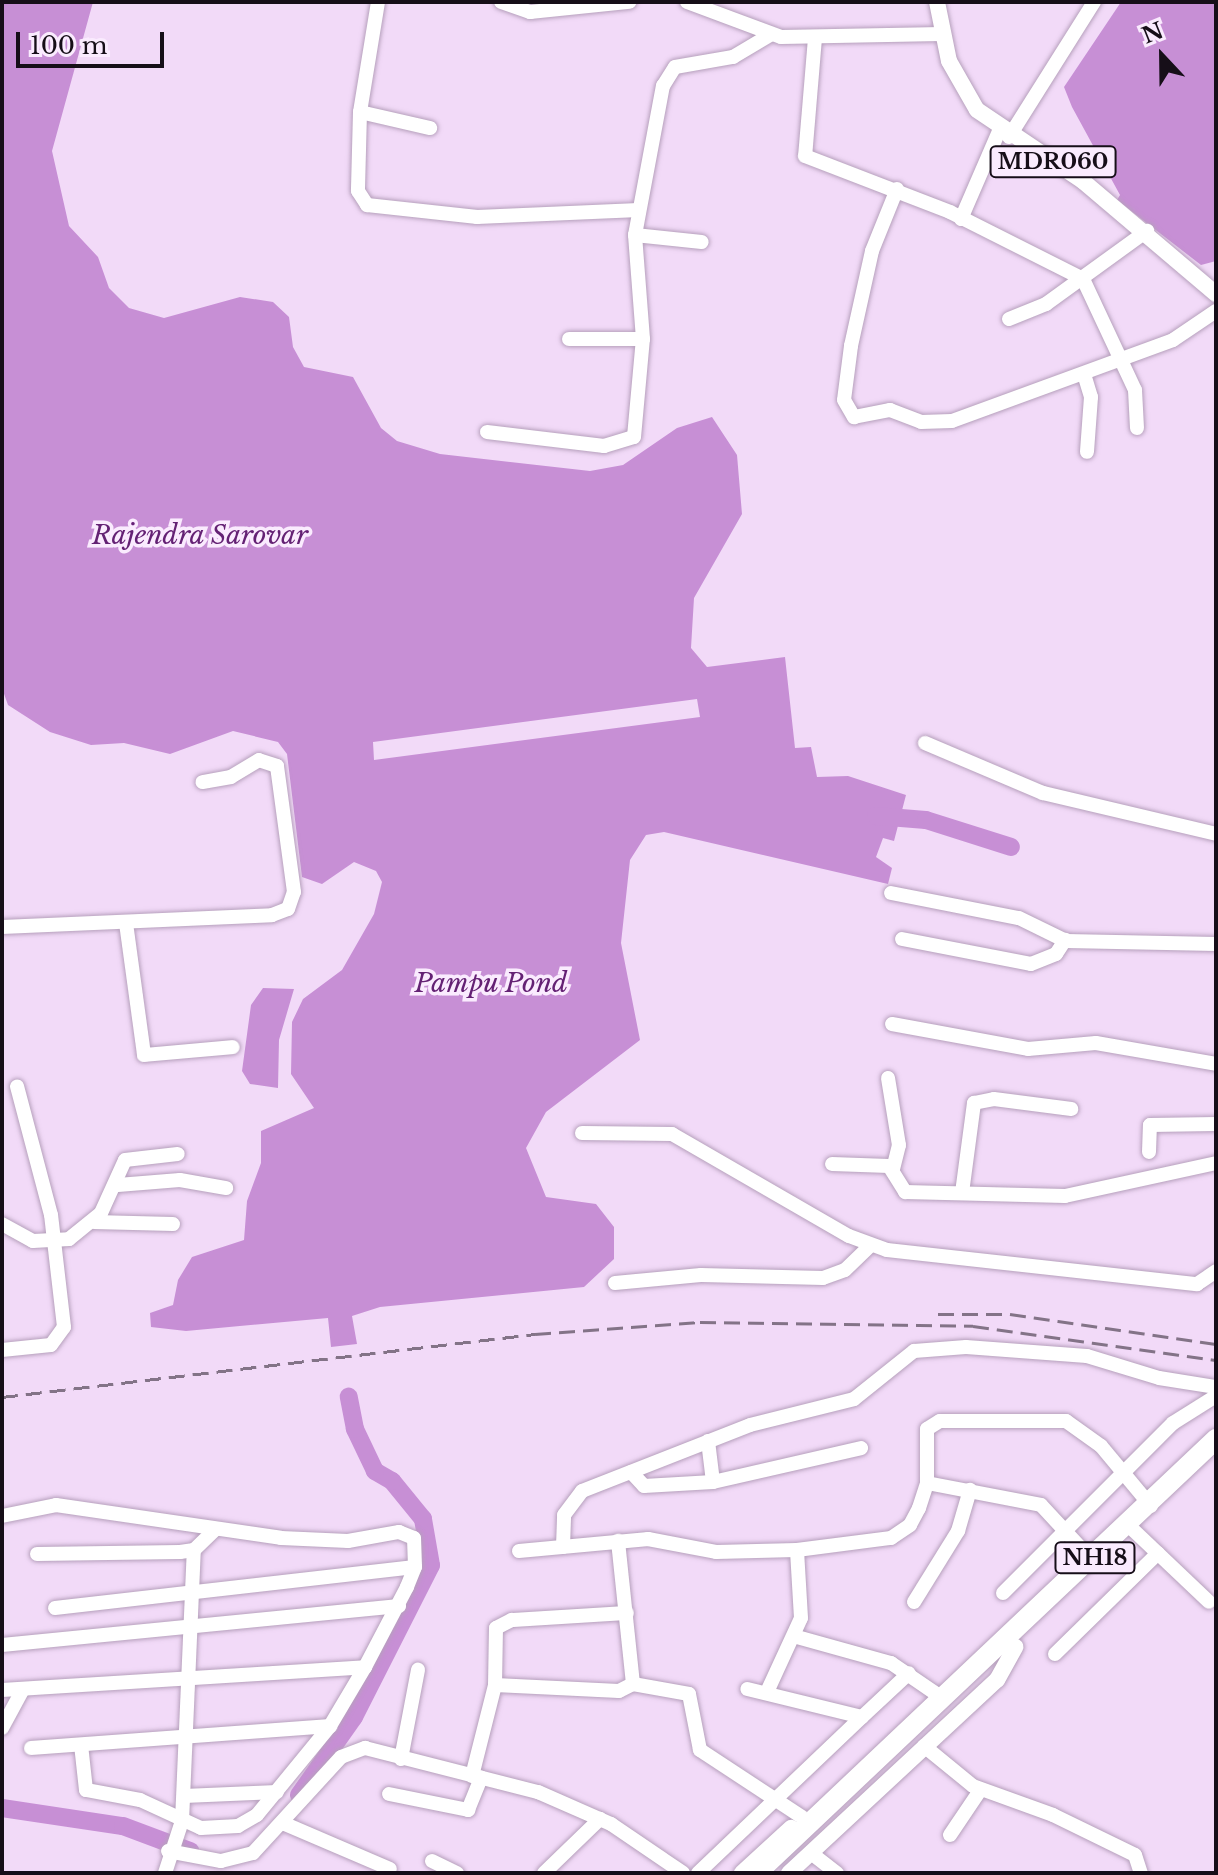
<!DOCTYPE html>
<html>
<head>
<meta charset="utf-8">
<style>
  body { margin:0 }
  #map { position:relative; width:1218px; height:1875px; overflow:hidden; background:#f2daf8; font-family:"Libre Baskerville",serif }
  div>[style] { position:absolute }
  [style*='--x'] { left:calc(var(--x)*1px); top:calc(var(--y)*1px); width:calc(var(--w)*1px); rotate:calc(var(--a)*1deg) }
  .water>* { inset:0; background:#c78fd5 }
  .river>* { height:18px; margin:-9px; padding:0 9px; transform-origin:9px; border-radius:9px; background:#c78fd5 }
  .roads { filter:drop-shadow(0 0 2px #b6a0bc) drop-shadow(0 0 2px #b6a0bc) }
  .minor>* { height:14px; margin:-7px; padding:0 7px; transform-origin:7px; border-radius:7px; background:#fff }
  .major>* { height:16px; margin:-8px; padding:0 8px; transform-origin:8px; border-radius:8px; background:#fff }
  .highway>* { height:20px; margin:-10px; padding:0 10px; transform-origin:10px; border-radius:10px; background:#fff }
  .rail>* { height:3px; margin-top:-1.5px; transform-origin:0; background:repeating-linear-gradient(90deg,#837387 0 16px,transparent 0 24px) }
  span { translate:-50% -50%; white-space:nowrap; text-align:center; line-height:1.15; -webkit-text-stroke:7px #faebfe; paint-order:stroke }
  .shield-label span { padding:2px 6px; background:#faebfe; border:2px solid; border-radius:6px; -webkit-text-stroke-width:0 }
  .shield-label { font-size:22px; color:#160e18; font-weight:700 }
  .water-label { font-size:26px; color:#642174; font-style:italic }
  .frame { position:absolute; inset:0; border:4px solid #160e18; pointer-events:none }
  .north { position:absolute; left:1122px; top:16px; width:80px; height:80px; -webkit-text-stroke:6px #faebfe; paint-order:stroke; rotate:338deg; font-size:22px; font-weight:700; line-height:32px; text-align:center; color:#160e18 }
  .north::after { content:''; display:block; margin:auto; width:28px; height:36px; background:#160e18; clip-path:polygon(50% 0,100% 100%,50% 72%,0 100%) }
  .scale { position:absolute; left:16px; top:32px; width:148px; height:36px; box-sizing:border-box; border:4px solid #160e18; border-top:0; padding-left:10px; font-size:24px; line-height:28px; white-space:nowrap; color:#160e18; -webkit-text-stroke:6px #faebfe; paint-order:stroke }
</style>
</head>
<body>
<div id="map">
  <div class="water">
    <i style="clip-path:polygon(evenodd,2px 2px,93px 2px,52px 151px,69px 226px,98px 257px,109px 288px,129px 308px,164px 318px,240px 297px,273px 302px,289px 317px,293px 347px,304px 367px,353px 377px,381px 428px,397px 441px,440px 454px,590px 471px,623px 465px,677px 428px,712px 417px,737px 455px,742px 514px,694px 598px,691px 648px,707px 667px,785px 657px,795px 748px,811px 747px,817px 777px,848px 776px,906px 795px,894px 841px,883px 838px,876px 857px,892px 868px,888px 884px,664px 832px,646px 835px,630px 860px,621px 943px,640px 1040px,546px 1112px,526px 1148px,546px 1197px,596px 1204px,614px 1227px,614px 1259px,584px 1287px,380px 1307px,352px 1316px,357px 1344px,331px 1347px,328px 1318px,186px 1331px,151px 1327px,150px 1313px,173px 1305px,178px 1280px,192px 1257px,244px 1240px,247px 1201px,261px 1163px,261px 1131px,314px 1108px,291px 1074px,292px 1022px,303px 999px,342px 970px,374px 914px,382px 882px,376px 871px,354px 862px,322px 884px,302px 877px,287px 754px,278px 742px,233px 731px,170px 754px,124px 743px,91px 745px,50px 732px,8px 705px,3px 691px,2px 2px,697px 699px,700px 717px,374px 760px,373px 742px,697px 699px)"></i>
    <i style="clip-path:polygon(1121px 2px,1216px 2px,1216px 261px,1201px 265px,1117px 200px,1120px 195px,1072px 107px,1064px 87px)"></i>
    <i style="clip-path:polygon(263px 988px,294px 989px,279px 1040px,278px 1088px,250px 1084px,242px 1071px,251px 1005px)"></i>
  </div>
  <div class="river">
    <i style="--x:876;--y:816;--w:50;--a:4.6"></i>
    <i style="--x:926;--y:820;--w:89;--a:17.6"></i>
    <i style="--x:299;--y:1795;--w:95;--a:-54.8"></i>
    <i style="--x:354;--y:1717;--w:170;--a:-63.1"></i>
    <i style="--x:431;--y:1565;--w:47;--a:-99.9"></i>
    <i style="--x:423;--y:1519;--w:49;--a:-129.2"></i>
    <i style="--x:392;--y:1481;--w:20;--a:-150"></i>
    <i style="--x:375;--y:1471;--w:47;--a:-115.5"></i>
    <i style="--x:355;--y:1429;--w:33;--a:-101"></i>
    <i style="--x:2;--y:1808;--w:122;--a:8.5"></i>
    <i style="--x:123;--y:1826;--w:72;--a:20.5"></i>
  </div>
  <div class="roads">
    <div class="minor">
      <i style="--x:378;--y:2;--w:111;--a:99.3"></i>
      <i style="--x:360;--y:112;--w:79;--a:91.5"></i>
      <i style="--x:358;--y:191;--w:17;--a:57"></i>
      <i style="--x:367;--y:205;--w:111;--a:6.2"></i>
      <i style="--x:477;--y:217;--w:162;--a:-2.5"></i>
      <i style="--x:501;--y:2;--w:31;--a:19"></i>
      <i style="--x:530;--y:12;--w:100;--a:-5.8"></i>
      <i style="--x:687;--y:2;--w:100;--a:20.4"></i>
      <i style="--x:781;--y:37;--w:161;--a:-1.1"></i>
      <i style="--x:815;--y:38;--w:118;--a:94.8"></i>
      <i style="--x:805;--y:156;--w:155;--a:21.1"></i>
      <i style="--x:950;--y:212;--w:149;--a:26.7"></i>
      <i style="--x:1083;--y:279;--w:123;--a:64.9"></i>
      <i style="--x:1135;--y:390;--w:38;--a:87"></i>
      <i style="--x:360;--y:112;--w:72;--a:12.9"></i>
      <i style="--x:1009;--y:137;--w:160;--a:-57.8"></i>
      <i style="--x:897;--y:189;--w:67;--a:112"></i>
      <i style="--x:872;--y:251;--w:97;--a:102.5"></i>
      <i style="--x:851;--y:346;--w:54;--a:97.4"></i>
      <i style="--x:844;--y:400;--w:20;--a:60"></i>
      <i style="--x:854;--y:417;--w:37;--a:-11"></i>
      <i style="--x:890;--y:410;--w:33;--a:21"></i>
      <i style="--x:921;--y:422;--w:31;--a:-2"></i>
      <i style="--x:952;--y:421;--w:235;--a:-20.1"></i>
      <i style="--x:1173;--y:340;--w:52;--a:-34"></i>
      <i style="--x:961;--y:219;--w:98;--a:-66.6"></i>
      <i style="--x:635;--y:235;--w:67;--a:6"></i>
      <i style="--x:1009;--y:319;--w:40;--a:-22"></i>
      <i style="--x:1046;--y:304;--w:125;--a:-35.9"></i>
      <i style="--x:569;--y:339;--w:74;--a:0"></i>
      <i style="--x:1084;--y:374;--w:24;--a:73"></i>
      <i style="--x:1091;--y:397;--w:55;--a:94.2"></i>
      <i style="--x:487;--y:432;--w:118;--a:6.8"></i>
      <i style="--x:604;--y:446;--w:31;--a:-17"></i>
      <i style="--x:634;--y:437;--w:98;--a:-84.8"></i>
      <i style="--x:643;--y:339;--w:104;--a:-94.4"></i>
      <i style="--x:635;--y:235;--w:152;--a:-79.4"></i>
      <i style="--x:663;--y:86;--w:22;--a:-58"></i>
      <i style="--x:675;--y:67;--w:59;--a:-9.8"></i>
      <i style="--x:733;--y:57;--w:43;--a:-30.7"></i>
      <i style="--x:925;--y:743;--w:128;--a:23"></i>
      <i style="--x:1043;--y:793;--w:178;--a:13.3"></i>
      <i style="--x:891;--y:893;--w:130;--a:11.1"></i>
      <i style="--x:1019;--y:918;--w:52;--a:26.1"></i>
      <i style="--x:1066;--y:941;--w:150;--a:1.1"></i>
      <i style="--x:126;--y:923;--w:133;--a:82.2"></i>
      <i style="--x:144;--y:1055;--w:89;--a:-5.1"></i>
      <i style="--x:2;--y:927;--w:270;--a:-2.5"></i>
      <i style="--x:272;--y:915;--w:17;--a:-21"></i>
      <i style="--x:288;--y:909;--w:18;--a:-71"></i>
      <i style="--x:294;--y:892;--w:127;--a:-97.7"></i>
      <i style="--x:277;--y:766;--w:19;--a:-162"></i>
      <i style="--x:259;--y:760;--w:33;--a:149"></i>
      <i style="--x:231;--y:777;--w:29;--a:170"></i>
      <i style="--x:902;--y:939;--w:131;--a:11"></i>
      <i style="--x:1031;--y:964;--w:27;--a:-22"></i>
      <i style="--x:1056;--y:954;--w:17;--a:-57"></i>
      <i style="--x:892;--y:1024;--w:138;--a:10.4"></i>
      <i style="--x:1028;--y:1049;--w:68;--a:-5"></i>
      <i style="--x:1096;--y:1043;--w:122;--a:9.9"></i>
      <i style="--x:888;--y:1078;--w:68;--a:80.7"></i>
      <i style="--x:899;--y:1145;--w:25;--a:104"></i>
      <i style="--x:582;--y:1133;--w:90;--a:0.6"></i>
      <i style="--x:672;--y:1134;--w:204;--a:30"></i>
      <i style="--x:849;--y:1236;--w:40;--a:20.2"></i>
      <i style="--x:887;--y:1250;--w:312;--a:6.3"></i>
      <i style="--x:1197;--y:1284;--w:23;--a:-34"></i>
      <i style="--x:1149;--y:1152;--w:27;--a:-88"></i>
      <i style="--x:1150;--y:1125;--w:66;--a:-0.9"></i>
      <i style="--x:832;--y:1164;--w:57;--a:2"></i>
      <i style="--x:889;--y:1166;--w:31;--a:58"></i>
      <i style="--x:905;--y:1192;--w:160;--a:1.4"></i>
      <i style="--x:1065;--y:1196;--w:155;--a:-12.3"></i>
      <i style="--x:118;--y:1185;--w:62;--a:-4.6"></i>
      <i style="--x:180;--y:1180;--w:47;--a:9.9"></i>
      <i style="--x:962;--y:1193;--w:91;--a:-82.4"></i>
      <i style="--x:974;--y:1103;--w:20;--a:-11"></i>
      <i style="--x:994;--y:1099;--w:78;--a:7.4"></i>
      <i style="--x:94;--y:1222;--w:79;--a:1.5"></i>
      <i style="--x:2;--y:1224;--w:35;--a:29"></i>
      <i style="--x:33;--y:1241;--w:36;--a:-3"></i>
      <i style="--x:69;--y:1239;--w:41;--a:-39.1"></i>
      <i style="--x:101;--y:1213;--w:58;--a:-65.6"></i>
      <i style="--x:125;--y:1160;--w:53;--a:-6.5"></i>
      <i style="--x:615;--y:1283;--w:86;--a:-5.3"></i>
      <i style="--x:701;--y:1275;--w:122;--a:1.4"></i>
      <i style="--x:823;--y:1278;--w:23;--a:-20"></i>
      <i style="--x:845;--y:1270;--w:36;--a:-44"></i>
      <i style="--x:2;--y:1350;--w:49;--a:-5.8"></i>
      <i style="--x:51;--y:1345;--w:22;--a:-54"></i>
      <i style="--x:64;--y:1327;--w:113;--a:-96.6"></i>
      <i style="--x:51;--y:1215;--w:133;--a:-104.8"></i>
      <i style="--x:708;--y:1441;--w:41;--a:83"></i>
      <i style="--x:631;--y:1472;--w:19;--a:47"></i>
      <i style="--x:644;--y:1486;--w:69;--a:-3.3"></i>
      <i style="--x:713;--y:1482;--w:152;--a:-12.9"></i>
      <i style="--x:927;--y:1483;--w:116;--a:10.9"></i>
      <i style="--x:1041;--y:1505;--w:75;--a:47.2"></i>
      <i style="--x:2;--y:1516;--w:55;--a:-11.5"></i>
      <i style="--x:56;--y:1505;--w:227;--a:8.3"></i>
      <i style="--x:281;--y:1538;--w:67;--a:2.6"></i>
      <i style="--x:348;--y:1541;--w:52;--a:-10"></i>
      <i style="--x:399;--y:1532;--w:16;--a:22"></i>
      <i style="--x:414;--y:1538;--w:29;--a:88"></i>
      <i style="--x:415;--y:1567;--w:22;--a:112"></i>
      <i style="--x:407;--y:1587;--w:90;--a:117.7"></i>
      <i style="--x:365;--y:1667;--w:69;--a:120.7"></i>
      <i style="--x:330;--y:1726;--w:115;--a:129.4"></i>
      <i style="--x:257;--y:1815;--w:22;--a:150"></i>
      <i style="--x:238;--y:1826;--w:37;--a:177"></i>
      <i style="--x:201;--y:1828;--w:67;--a:-155.3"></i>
      <i style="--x:140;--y:1800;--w:55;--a:-169.5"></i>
      <i style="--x:86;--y:1790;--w:45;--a:-96.3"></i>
      <i style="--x:1129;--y:1526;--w:110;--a:43.5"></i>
      <i style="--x:563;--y:1547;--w:32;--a:-88"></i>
      <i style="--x:564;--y:1515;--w:30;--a:-53"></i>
      <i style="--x:582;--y:1491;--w:180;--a:-21.4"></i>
      <i style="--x:750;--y:1425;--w:107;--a:-14"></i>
      <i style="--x:854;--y:1399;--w:77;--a:-38.7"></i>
      <i style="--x:914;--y:1351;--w:52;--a:-4.4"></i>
      <i style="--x:966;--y:1347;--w:121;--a:4.3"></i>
      <i style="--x:1087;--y:1356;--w:75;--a:17"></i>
      <i style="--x:1159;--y:1378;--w:58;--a:9"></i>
      <i style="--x:519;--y:1551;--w:130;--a:-5.3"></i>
      <i style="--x:648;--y:1539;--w:69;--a:10.8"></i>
      <i style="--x:716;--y:1552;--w:81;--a:-1.4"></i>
      <i style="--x:797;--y:1550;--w:95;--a:-7.3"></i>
      <i style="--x:891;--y:1538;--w:23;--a:-34"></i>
      <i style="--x:910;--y:1525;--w:19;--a:-62"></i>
      <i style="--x:919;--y:1508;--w:26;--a:-72"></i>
      <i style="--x:927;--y:1483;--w:54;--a:-90"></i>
      <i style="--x:927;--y:1429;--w:15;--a:-32"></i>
      <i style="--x:940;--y:1421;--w:126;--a:0"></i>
      <i style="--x:1066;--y:1421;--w:43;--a:35.5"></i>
      <i style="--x:1101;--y:1446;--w:78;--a:50.2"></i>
      <i style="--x:37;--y:1554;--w:143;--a:-0.8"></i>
      <i style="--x:180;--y:1552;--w:14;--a:-8"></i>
      <i style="--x:194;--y:1550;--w:28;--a:-44"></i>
      <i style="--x:1003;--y:1593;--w:240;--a:-45"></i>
      <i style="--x:1173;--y:1423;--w:51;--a:-32.1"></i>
      <i style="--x:914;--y:1602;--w:84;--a:-58.2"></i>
      <i style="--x:958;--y:1531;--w:43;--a:-73.7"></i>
      <i style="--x:55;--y:1608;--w:362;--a:-6.5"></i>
      <i style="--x:797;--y:1637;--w:98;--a:15.5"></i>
      <i style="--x:891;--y:1663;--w:53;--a:34.3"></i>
      <i style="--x:2;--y:1645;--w:399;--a:-5.6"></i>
      <i style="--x:1055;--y:1654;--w:144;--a:-44.4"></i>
      <i style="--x:633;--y:1684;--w:57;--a:10.1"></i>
      <i style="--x:689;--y:1694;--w:57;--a:78.9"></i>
      <i style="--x:700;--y:1750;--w:122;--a:33.3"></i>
      <i style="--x:495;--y:1685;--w:124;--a:2.8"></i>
      <i style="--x:619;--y:1691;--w:16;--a:-27"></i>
      <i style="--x:633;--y:1684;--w:144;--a:-96"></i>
      <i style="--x:2;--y:1690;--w:364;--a:-3.6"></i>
      <i style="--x:767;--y:1692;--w:81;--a:-65.3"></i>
      <i style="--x:801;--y:1618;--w:68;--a:-93.4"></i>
      <i style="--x:862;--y:1717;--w:64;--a:-43.1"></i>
      <i style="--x:2;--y:1728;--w:42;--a:-61.6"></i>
      <i style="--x:924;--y:1746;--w:63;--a:39.2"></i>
      <i style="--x:973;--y:1786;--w:85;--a:19.9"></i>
      <i style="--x:1053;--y:1815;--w:91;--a:26"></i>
      <i style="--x:1135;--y:1855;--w:19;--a:72"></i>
      <i style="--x:31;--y:1748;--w:300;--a:-4.2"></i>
      <i style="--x:401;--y:1759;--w:91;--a:-79.2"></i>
      <i style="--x:472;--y:1776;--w:94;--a:-75.8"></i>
      <i style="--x:495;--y:1685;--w:57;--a:-89"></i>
      <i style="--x:496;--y:1628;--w:18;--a:-27"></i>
      <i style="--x:512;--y:1620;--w:115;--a:-3.5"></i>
      <i style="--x:389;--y:1794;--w:81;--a:11.4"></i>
      <i style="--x:468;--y:1810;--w:35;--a:-68"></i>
      <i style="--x:184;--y:1796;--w:93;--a:-2.5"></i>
      <i style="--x:285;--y:1824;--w:114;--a:23.2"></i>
      <i style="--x:950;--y:1835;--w:55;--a:-56"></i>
      <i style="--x:168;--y:1851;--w:54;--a:10.7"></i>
      <i style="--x:221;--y:1861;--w:33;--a:-14"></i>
      <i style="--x:253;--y:1853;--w:130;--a:-47.5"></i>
      <i style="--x:341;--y:1757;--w:26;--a:-21"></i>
      <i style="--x:365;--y:1748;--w:179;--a:14.3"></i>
      <i style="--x:538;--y:1792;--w:80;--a:23.7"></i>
      <i style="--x:611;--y:1824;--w:87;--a:34.2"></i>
      <i style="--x:811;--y:1853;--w:33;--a:38"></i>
      <i style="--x:432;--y:1861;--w:28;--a:26"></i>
      <i style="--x:165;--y:1873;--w:55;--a:-71.9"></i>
      <i style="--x:182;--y:1821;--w:271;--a:-87.5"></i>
      <i style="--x:544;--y:1873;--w:78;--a:-44"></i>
      <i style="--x:698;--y:1873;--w:226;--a:-43.6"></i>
      <i style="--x:862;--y:1717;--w:118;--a:-166.3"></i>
    </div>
    <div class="major">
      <i style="--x:937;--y:2;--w:60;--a:78.5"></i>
      <i style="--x:949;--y:61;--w:56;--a:60.3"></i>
      <i style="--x:977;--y:110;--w:129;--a:33.9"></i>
      <i style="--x:1084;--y:182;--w:173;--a:40.3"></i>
      <i style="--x:742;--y:1873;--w:67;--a:-42.6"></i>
      <i style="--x:789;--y:1873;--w:284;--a:-42.9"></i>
      <i style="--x:997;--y:1680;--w:38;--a:-61"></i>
    </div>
    <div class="highway">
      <i style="--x:757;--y:1873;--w:632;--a:-43.4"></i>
    </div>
  </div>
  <div class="rail">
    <i style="--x:938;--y:1314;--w:72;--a:0"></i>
    <i style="--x:1010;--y:1314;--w:208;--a:8.3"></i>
    <i style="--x:2;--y:1397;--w:537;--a:-6.74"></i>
    <i style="--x:535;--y:1334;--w:165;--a:-4.2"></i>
    <i style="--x:700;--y:1322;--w:273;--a:0.8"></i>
    <i style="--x:973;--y:1326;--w:245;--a:8"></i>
  </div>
  <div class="shield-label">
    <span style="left:1053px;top:162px">MDR060</span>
    <span style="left:1095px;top:1558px">NH18</span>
  </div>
  <div class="water-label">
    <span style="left:200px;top:536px">Rajendra Sarovar</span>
    <span style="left:491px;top:984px">Pampu Pond</span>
  </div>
  <div class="frame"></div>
  <div class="north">N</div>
  <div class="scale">100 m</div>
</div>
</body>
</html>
